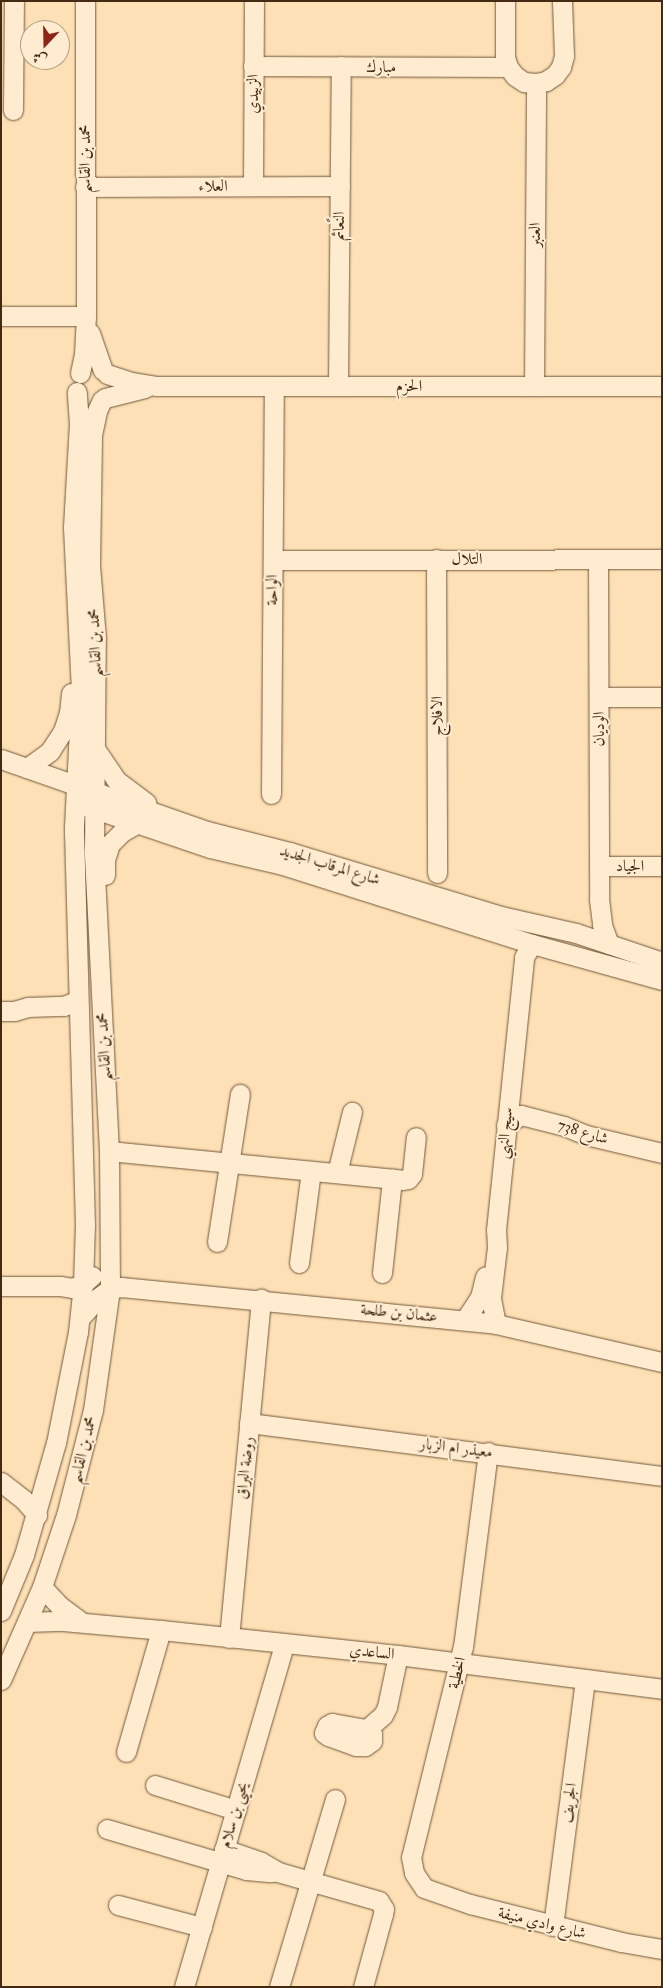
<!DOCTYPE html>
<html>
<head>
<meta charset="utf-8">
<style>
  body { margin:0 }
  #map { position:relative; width:663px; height:1988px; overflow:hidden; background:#fee0b6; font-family:"IM FELL Double Pica",Amiri,serif }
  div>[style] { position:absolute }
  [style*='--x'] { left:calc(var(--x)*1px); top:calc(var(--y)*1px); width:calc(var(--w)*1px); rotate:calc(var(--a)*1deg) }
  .roads { filter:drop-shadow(0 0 1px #72583b) drop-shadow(0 0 1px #72583b) }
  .minor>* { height:19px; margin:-9.5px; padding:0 9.5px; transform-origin:9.5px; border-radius:9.5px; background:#feebd0 }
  span { translate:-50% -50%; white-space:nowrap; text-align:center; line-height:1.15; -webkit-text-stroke:4px #feebd0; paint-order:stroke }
  .street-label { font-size:16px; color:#442a12 }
  .frame { position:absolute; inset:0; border:2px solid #442a12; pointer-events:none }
  .north { position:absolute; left:20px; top:20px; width:50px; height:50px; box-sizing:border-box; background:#feebd0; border:1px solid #b49e84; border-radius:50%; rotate:201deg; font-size:14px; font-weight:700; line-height:20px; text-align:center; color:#442a12 }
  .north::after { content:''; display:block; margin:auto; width:18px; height:22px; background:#8f2418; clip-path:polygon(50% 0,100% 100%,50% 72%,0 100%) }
</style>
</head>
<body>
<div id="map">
  <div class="roads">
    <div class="minor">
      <i style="--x:505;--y:1;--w:56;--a:90"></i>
      <i style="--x:505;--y:57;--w:10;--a:73"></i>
      <i style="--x:508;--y:67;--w:11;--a:52"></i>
      <i style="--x:515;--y:76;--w:11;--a:34"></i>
      <i style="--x:524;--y:82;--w:12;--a:5"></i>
      <i style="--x:536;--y:83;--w:10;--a:-11"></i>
      <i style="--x:546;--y:81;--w:11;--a:-34"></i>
      <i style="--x:555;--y:75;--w:10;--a:-53"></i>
      <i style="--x:561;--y:67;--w:11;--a:-75"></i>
      <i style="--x:564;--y:56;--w:55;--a:-92.1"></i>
      <i style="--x:253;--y:66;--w:255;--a:0.2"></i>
      <i style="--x:13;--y:110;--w:109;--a:-89.5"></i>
      <i style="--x:253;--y:186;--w:185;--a:-89.7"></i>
      <i style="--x:85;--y:187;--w:255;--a:-0.2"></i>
      <i style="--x:1;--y:316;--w:85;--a:0"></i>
      <i style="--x:90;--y:333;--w:39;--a:71"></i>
      <i style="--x:80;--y:373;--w:19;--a:-78"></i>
      <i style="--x:84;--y:354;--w:37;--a:-87"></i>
      <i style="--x:86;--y:317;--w:316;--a:-90.2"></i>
      <i style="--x:107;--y:374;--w:25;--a:18"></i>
      <i style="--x:131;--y:382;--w:25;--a:9"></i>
      <i style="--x:156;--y:386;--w:506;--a:0"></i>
      <i style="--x:338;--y:386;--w:320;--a:-89.5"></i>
      <i style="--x:534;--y:386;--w:303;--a:-89.6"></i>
      <i style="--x:105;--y:398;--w:41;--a:-14"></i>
      <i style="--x:436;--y:559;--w:314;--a:89.8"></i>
      <i style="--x:598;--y:559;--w:340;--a:89.8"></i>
      <i style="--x:599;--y:899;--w:26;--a:83"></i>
      <i style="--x:602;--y:925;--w:20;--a:70"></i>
      <i style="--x:273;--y:560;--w:389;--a:-0.1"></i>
      <i style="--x:599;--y:697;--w:63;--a:0"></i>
      <i style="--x:96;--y:750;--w:36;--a:56"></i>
      <i style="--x:116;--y:780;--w:38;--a:37"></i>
      <i style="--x:1;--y:759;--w:218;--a:19.3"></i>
      <i style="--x:207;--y:831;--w:86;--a:14.2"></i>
      <i style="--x:290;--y:852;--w:220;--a:16.9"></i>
      <i style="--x:501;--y:916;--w:77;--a:12.8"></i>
      <i style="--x:576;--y:933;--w:91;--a:18.6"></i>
      <i style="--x:27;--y:768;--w:29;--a:-36"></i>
      <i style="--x:50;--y:751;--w:24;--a:-57"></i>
      <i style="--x:63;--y:731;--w:19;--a:-72"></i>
      <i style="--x:69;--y:713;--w:20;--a:-84"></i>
      <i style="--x:271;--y:794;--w:408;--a:-89.6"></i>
      <i style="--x:83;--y:805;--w:134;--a:18.7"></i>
      <i style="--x:210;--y:848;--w:75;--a:13.1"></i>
      <i style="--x:283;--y:865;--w:261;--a:17.6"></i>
      <i style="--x:532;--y:944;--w:135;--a:15.5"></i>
      <i style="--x:599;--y:866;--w:63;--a:0"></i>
      <i style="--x:105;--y:875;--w:15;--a:-90"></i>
      <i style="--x:105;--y:860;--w:17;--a:-73"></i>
      <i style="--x:110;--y:844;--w:17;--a:-45"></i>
      <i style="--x:122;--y:832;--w:18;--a:-29"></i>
      <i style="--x:1;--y:1011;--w:13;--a:0"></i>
      <i style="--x:14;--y:1011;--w:15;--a:-16"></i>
      <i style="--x:28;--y:1007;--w:36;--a:-2"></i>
      <i style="--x:64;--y:1006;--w:15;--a:-23"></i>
      <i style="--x:506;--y:1125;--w:18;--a:-34"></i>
      <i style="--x:521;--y:1115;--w:44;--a:14.3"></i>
      <i style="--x:564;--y:1126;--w:24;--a:22"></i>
      <i style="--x:586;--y:1135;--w:78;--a:13.3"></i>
      <i style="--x:109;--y:1151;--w:295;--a:5.6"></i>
      <i style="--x:403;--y:1180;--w:5;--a:-11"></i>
      <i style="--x:408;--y:1179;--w:6;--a:-51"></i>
      <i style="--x:412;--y:1174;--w:37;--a:-84"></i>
      <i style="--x:337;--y:1173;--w:63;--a:-76.2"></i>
      <i style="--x:217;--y:1242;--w:150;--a:-81.2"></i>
      <i style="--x:299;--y:1263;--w:93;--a:-82.6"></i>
      <i style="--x:382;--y:1273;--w:95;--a:-83.9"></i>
      <i style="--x:1;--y:1286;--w:59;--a:0"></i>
      <i style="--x:60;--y:1286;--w:12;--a:9"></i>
      <i style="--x:72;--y:1288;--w:12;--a:-20"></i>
      <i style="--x:83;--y:1284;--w:12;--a:-42"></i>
      <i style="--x:80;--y:1318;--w:28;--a:-48"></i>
      <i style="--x:99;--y:1297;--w:14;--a:-36"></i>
      <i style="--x:110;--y:1289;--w:11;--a:-10"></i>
      <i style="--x:121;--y:1287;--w:377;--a:5.6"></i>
      <i style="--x:496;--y:1324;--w:170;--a:12.9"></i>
      <i style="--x:465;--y:1320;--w:27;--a:-57"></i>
      <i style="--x:480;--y:1297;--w:21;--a:-76"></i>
      <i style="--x:496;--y:1324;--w:26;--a:-101"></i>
      <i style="--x:491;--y:1298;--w:51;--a:-83.3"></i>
      <i style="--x:497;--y:1247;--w:17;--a:-93"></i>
      <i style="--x:496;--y:1230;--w:274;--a:-84.1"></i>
      <i style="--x:524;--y:957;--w:15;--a:-58"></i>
      <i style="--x:249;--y:1423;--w:416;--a:7.3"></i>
      <i style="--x:488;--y:1452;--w:196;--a:97.3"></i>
      <i style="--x:463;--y:1646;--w:217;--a:103.8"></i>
      <i style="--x:411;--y:1857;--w:16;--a:79"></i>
      <i style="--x:414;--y:1873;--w:18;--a:56"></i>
      <i style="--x:424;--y:1888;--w:49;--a:19.2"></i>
      <i style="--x:470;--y:1904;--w:156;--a:14.1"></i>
      <i style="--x:621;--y:1942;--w:42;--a:9.7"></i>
      <i style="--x:1;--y:1482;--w:29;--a:38"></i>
      <i style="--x:24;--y:1500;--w:20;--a:49"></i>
      <i style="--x:42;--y:1587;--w:26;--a:47"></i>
      <i style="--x:60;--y:1606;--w:26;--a:37"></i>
      <i style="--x:1;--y:1611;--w:61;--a:-67.7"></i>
      <i style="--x:24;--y:1555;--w:116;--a:-74.1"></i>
      <i style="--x:56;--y:1443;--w:113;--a:-78.8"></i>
      <i style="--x:78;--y:1332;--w:48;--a:-84.1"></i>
      <i style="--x:83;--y:1284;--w:59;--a:-88.1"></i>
      <i style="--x:85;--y:1225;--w:398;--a:-91.6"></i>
      <i style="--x:74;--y:827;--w:136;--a:-87.1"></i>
      <i style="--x:81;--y:691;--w:164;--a:-92.8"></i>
      <i style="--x:73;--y:527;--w:103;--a:-86.7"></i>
      <i style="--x:79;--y:424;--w:32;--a:-94"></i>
      <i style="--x:27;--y:1622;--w:36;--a:-2"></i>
      <i style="--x:63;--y:1621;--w:98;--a:5.2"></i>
      <i style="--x:161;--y:1630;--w:238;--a:6"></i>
      <i style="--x:398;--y:1655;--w:266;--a:7.3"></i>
      <i style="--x:229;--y:1638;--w:341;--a:-84.6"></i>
      <i style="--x:1;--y:1680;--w:102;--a:-66.2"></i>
      <i style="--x:42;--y:1587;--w:76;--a:-71.6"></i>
      <i style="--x:66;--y:1515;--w:108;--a:-75.6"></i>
      <i style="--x:93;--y:1410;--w:122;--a:-82"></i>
      <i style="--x:110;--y:1289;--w:138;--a:-90.4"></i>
      <i style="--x:109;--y:1151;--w:301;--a:-92.9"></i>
      <i style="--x:94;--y:850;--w:212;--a:-89.5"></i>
      <i style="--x:96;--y:638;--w:73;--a:-94.7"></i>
      <i style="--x:90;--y:565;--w:130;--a:-89.1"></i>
      <i style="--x:92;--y:435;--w:25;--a:-78"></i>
      <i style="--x:97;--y:411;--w:12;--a:-66"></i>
      <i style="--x:332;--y:1723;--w:36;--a:10"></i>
      <i style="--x:367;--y:1729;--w:7;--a:45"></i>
      <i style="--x:372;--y:1734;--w:7;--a:90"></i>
      <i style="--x:372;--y:1741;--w:9;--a:144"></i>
      <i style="--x:365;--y:1746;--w:9;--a:180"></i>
      <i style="--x:356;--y:1746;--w:30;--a:-160"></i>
      <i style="--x:328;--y:1736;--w:5;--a:-143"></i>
      <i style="--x:324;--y:1733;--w:8;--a:-67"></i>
      <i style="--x:327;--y:1726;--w:6;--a:-31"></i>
      <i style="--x:367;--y:1729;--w:21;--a:-41"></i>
      <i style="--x:383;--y:1715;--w:9;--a:-63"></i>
      <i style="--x:387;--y:1707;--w:53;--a:-78.1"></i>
      <i style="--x:126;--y:1752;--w:127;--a:-74"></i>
      <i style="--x:155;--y:1785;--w:85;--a:17.2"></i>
      <i style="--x:107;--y:1829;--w:145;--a:16.4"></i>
      <i style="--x:246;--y:1870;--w:25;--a:5"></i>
      <i style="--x:224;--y:1849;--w:39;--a:19"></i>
      <i style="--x:261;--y:1862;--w:20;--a:30"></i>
      <i style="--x:278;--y:1872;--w:105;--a:16"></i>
      <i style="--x:379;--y:1901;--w:9;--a:58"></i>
      <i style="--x:384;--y:1909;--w:5;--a:101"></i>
      <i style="--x:383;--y:1914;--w:76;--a:105.3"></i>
      <i style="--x:118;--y:1905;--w:87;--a:14.7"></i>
      <i style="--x:553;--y:1926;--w:249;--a:-82.6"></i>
      <i style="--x:184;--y:1987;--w:357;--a:-73.7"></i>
      <i style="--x:279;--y:1987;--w:196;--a:-73.4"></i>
    </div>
  </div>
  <div class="street-label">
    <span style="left:381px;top:67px">مبارك</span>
    <span style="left:253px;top:94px;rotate:-90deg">الزبيدي</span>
    <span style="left:85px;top:159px;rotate:-90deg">محمد بن القاسم</span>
    <span style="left:213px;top:186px">العلاء</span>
    <span style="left:339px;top:226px;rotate:-89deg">النًعائم</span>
    <span style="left:535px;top:235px;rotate:-90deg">العنبر</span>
    <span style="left:409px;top:386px">الحزم</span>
    <span style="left:467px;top:559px">التلال</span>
    <span style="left:272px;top:590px;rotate:-90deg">الواحة</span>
    <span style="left:95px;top:643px;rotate:-92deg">محمد بن القاسم</span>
    <span style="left:437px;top:716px;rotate:-90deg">الافلاج</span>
    <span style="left:599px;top:729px;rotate:-90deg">الوديان</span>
    <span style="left:330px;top:865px;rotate:17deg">شارع المرقاب الجديد</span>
    <span style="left:630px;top:866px">الجياد</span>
    <span style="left:104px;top:1047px;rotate:-93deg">محمد بن القاسم</span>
    <span style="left:583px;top:1132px;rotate:17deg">شارع 738</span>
    <span style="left:505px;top:1133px;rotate:-84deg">سيج النهي</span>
    <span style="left:399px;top:1313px;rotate:6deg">عثمان بن طلحة</span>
    <span style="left:456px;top:1448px;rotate:7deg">معيذر ام الزبار</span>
    <span style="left:83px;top:1450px;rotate:-76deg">محمد بن القاسم</span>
    <span style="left:245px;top:1468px;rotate:-84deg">روضة البراق</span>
    <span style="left:372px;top:1652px;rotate:6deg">الساعدي</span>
    <span style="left:457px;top:1673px;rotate:-77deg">الخطية</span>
    <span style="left:569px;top:1803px;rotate:-83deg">الجريف</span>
    <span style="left:234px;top:1815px;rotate:-74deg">يحيى بن سلام</span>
    <span style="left:542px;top:1923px;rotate:14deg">شارع وادي منيفة</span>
  </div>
  <div class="frame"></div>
  <div class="north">ش</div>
</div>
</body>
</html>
